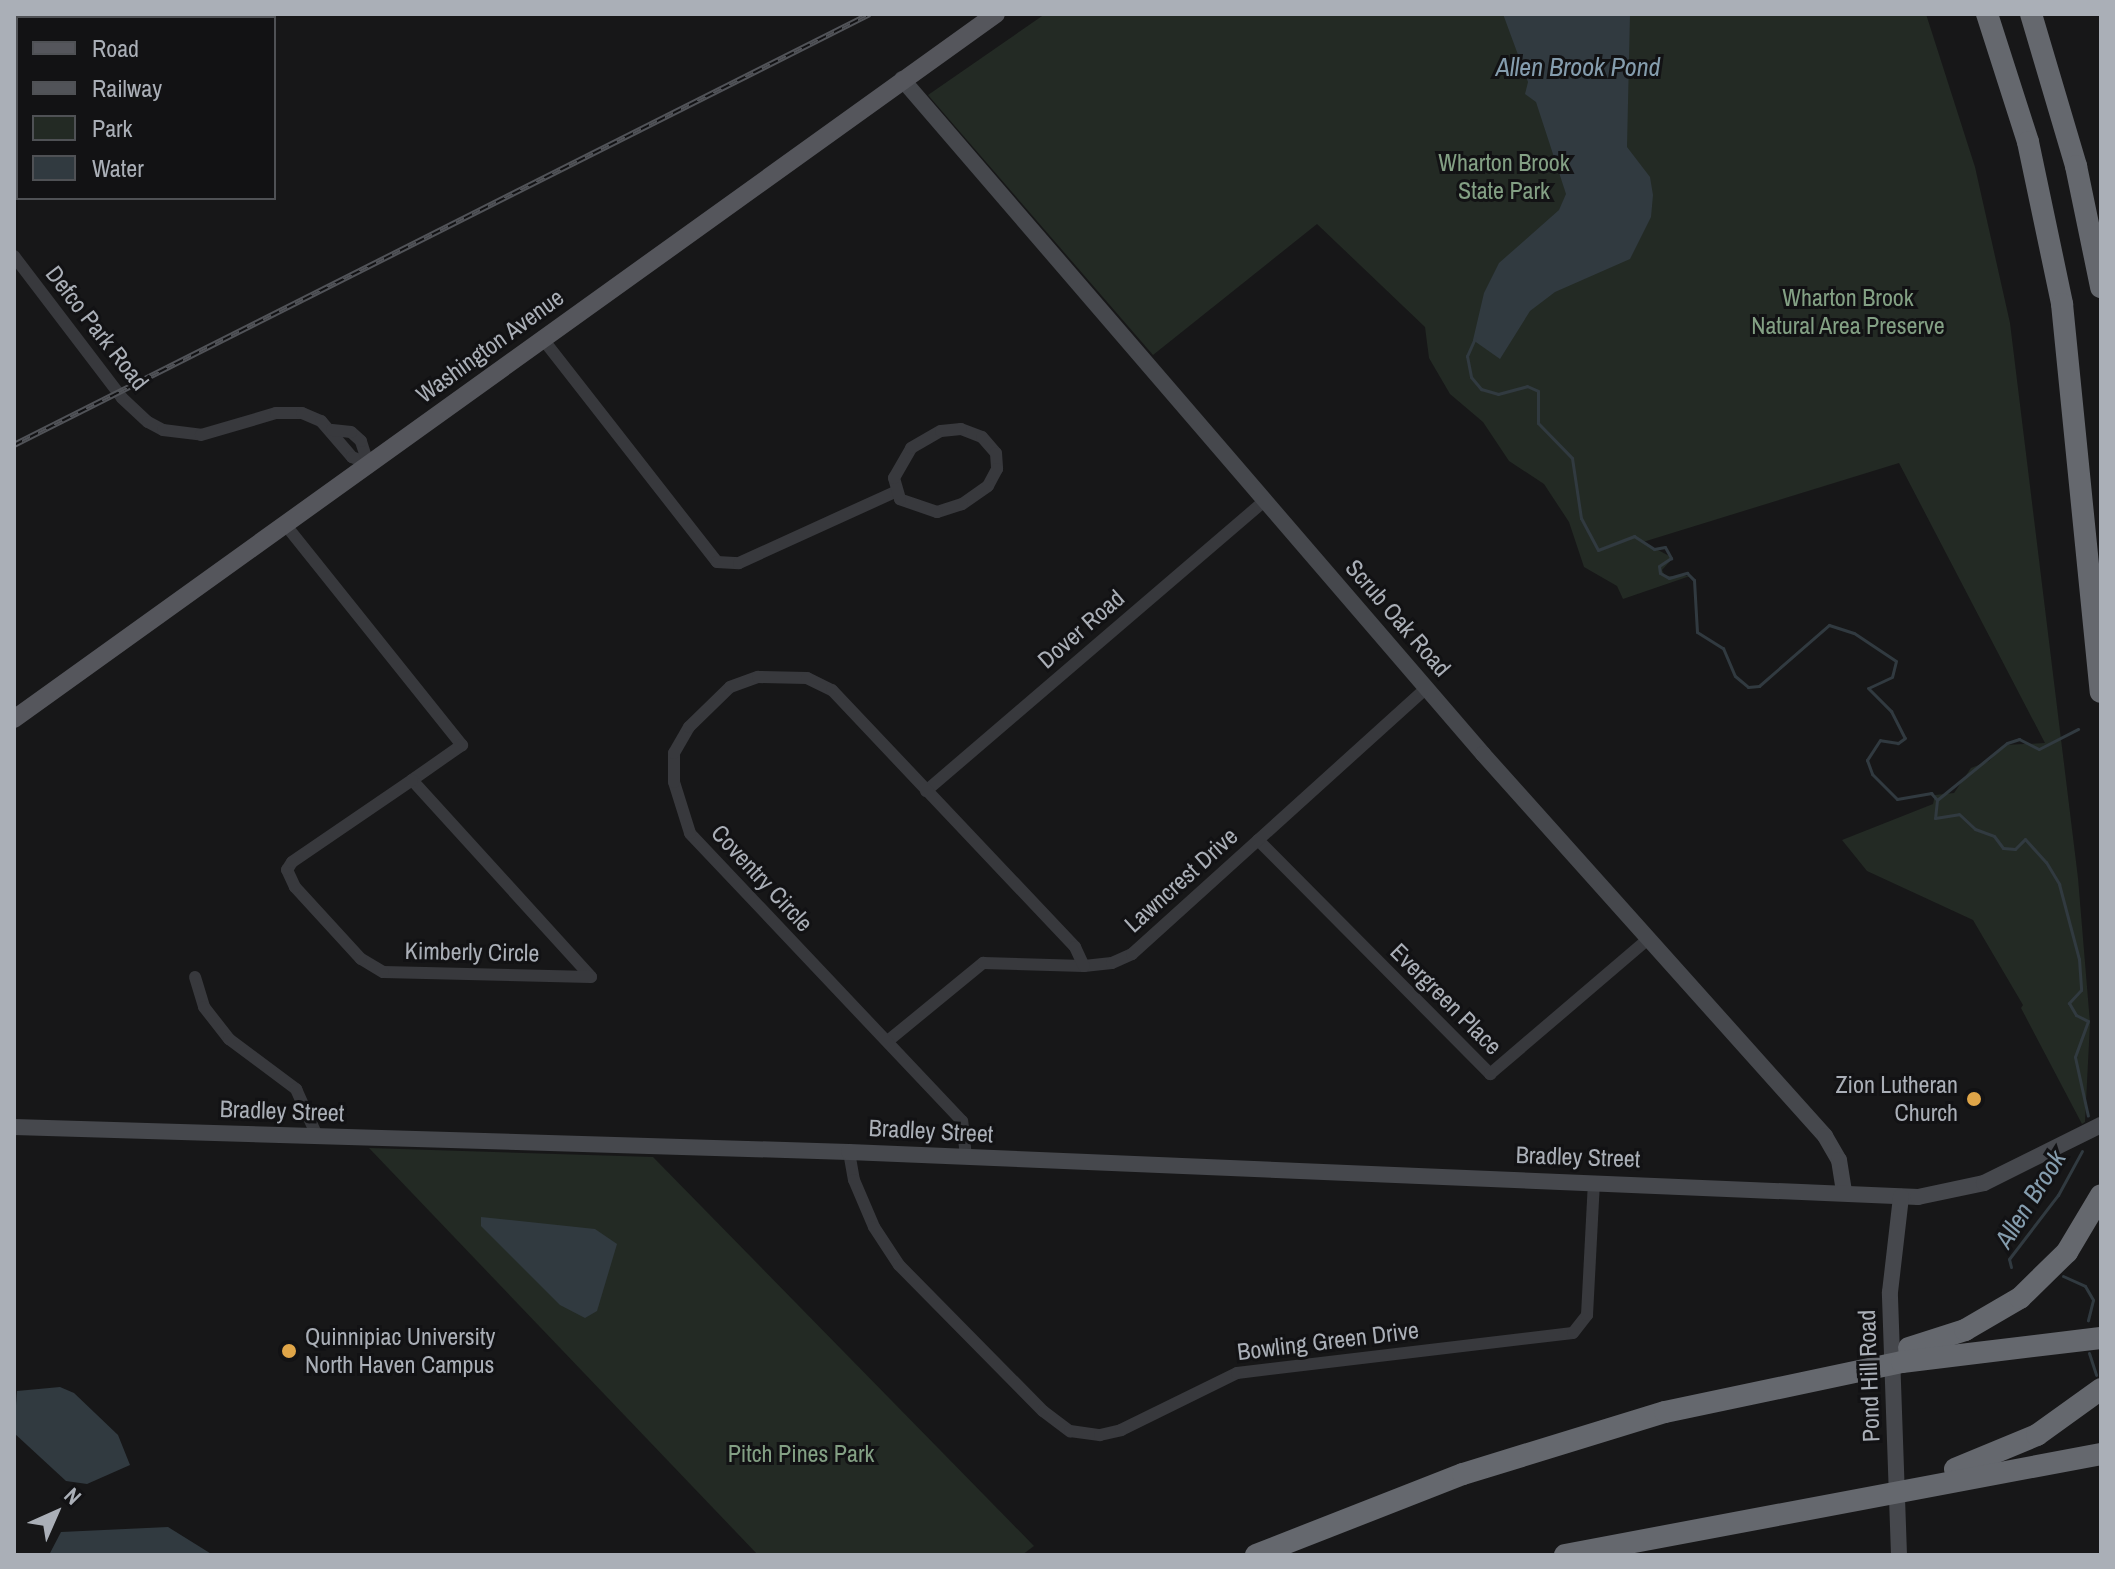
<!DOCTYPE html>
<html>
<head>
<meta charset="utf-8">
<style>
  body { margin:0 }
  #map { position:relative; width:2115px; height:1569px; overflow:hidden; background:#171718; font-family:"Archivo Narrow",sans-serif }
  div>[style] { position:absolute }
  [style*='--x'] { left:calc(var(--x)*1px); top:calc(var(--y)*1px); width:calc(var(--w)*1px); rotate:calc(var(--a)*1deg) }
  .green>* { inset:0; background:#232a24 }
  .water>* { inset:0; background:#313a40 }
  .stream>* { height:3px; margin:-1.5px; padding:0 1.5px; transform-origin:1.5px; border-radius:1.5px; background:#313a40 }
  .street>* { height:12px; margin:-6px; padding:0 6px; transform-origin:6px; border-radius:6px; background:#38393d }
  .secondary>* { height:16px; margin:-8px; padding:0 8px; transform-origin:8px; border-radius:8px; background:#46484d }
  .primary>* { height:18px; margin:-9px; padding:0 9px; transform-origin:9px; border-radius:9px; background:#55565c }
  .highway>* { height:22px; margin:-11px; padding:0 11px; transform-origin:11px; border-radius:11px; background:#65686e }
  .rail>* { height:6px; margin-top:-3px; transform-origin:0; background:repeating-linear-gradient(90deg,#121214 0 9px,#515358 0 18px); box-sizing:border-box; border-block:2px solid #515358 }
  .dots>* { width:22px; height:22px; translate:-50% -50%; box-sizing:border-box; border:4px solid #121214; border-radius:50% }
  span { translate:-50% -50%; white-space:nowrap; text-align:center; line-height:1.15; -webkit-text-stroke:6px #121214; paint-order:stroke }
  .park-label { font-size:24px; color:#83a084 }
  .street-label { font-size:24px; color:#aaafb7 }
  .poi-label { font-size:24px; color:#aaafb7 }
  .right { translate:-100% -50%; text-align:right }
  .left { translate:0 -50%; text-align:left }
  .water-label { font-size:26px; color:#859dae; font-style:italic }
  .frame { position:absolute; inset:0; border:16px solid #aaafb7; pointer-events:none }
  .legend { position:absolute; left:16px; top:16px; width:260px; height:184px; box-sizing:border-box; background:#121214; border:2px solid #4f5155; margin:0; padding:10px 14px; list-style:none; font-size:24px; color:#aaafb7 }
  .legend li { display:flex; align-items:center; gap:16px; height:40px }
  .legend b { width:40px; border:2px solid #4f5155 }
  .north { position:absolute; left:16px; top:1473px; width:80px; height:80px; -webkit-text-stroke:6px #121214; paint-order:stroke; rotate:45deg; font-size:22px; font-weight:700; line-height:32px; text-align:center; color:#aaafb7 }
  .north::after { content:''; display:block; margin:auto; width:28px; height:36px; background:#aaafb7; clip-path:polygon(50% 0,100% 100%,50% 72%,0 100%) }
</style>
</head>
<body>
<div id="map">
  <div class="green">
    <i style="clip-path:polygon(1045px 14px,1926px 14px,1975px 167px,2010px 323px,2078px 878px,2090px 1023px,2085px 1122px,2082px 1124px,2021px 1008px,2023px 1005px,1973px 920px,1867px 871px,1842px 840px,1933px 804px,1935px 795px,1954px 793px,1971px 768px,1989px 761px,2004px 745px,2045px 743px,1899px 463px,1643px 542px,1673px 558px,1662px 570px,1665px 576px,1690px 576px,1623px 599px,1617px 586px,1584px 567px,1569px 522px,1544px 484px,1509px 461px,1483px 422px,1450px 394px,1429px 358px,1425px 327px,1317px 224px,1153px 355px,928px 95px)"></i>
    <i style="clip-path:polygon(369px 1148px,653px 1157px,1034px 1546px,1022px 1555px,758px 1555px)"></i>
  </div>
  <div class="water">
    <i style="clip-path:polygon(1503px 14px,1630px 14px,1627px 147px,1650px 177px,1653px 195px,1651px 217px,1630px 259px,1555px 292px,1530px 311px,1500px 359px,1473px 340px,1484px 293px,1499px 263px,1559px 210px,1566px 194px,1536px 102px,1525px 94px,1528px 82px)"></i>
    <i style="clip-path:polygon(481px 1217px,595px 1229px,617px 1244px,597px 1311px,585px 1318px,560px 1305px,481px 1226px)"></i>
    <i style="clip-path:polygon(60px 1387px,74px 1393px,118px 1435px,130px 1465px,87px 1484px,66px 1481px,14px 1433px,17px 1391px)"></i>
    <i style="clip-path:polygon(168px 1527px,213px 1555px,49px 1555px,61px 1532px)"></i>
  </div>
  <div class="stream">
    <i style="--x:1475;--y:338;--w:20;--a:114"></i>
    <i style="--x:1467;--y:356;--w:21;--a:79"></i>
    <i style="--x:1471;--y:377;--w:16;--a:50"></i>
    <i style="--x:1481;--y:389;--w:18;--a:16"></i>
    <i style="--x:1498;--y:394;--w:30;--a:-15"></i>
    <i style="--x:1527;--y:386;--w:12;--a:24"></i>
    <i style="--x:1538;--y:391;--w:32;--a:90"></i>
    <i style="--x:1538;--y:423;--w:49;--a:45.8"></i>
    <i style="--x:1572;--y:458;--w:61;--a:81.5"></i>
    <i style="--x:1581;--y:518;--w:36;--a:62"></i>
    <i style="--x:1598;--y:550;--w:39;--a:-21"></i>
    <i style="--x:1634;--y:536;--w:24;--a:33"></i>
    <i style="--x:1654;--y:549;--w:11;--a:-10"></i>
    <i style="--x:1665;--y:547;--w:13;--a:61"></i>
    <i style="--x:1671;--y:558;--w:14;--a:146"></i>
    <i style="--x:1659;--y:566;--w:7;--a:82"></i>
    <i style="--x:1660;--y:573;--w:10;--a:29"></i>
    <i style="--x:1669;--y:578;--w:19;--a:-16"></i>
    <i style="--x:1687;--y:573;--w:10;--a:45"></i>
    <i style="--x:1694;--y:580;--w:52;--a:86.7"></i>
    <i style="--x:1697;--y:632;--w:31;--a:32"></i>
    <i style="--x:1723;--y:648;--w:30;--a:67"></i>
    <i style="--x:1735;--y:676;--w:17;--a:40"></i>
    <i style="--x:1748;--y:687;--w:11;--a:-5"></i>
    <i style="--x:1759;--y:686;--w:93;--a:-41.1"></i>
    <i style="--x:1829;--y:625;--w:26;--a:18"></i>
    <i style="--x:1854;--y:633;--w:50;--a:33.7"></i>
    <i style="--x:1896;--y:661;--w:16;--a:104"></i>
    <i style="--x:1892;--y:677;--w:26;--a:155"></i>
    <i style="--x:1868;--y:688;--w:33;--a:45"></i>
    <i style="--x:1891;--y:711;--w:30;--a:63"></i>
    <i style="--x:1905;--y:738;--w:9;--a:144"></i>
    <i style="--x:1898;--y:743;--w:18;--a:-171"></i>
    <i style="--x:1880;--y:740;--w:24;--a:123"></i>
    <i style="--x:1867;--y:760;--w:15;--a:70"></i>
    <i style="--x:1872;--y:774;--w:35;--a:45"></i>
    <i style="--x:1897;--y:799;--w:35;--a:-10"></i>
    <i style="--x:1931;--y:793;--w:9;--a:49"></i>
    <i style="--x:1937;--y:800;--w:18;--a:96"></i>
    <i style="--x:1935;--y:818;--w:24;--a:-9"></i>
    <i style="--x:1959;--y:814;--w:22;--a:43"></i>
    <i style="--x:1975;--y:829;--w:20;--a:20"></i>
    <i style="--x:1994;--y:836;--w:15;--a:53"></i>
    <i style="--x:2003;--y:848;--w:12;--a:5"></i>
    <i style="--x:2015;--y:849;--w:14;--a:-45"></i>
    <i style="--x:2025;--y:839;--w:31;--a:48"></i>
    <i style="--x:2046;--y:862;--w:26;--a:59"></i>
    <i style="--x:2059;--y:884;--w:78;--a:75.1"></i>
    <i style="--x:2079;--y:959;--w:31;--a:86"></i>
    <i style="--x:2081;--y:990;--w:18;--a:133"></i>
    <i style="--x:2069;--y:1003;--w:14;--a:60"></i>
    <i style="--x:2076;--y:1015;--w:13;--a:27"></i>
    <i style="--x:2088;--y:1021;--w:38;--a:110"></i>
    <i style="--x:2075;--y:1057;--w:60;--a:77.6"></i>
    <i style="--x:1937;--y:800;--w:90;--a:-39.2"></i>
    <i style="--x:2007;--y:743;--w:13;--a:-18"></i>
    <i style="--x:2019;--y:739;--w:22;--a:27"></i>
    <i style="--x:2039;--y:749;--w:44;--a:-27.1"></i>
    <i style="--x:2011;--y:1267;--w:8;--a:-104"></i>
    <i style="--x:2009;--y:1259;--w:81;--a:-52.6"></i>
    <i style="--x:2058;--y:1195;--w:50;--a:-61.4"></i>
    <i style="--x:2063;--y:1276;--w:24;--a:24"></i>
    <i style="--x:2085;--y:1286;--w:16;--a:60"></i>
    <i style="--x:2093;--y:1300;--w:21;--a:104"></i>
    <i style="--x:2089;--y:1353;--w:23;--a:72"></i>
  </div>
  <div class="street">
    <i style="--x:109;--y:18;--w:9;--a:-27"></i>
    <i style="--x:14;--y:66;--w:4;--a:-27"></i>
    <i style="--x:14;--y:256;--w:178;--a:52.7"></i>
    <i style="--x:122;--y:398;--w:35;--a:43"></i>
    <i style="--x:148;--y:422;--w:17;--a:28"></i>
    <i style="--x:163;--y:430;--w:38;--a:7"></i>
    <i style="--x:201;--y:435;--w:78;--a:-16.3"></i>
    <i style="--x:276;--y:413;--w:26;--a:0"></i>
    <i style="--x:302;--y:413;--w:21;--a:23"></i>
    <i style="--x:321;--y:421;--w:48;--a:49.3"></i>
    <i style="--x:352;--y:457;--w:17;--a:21"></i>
    <i style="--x:368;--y:463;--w:23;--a:-108"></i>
    <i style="--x:361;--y:441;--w:13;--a:-138"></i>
    <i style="--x:351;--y:432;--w:19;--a:-174"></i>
    <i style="--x:542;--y:338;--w:284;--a:52"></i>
    <i style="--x:717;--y:562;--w:22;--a:3"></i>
    <i style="--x:739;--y:563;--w:171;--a:-24.5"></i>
    <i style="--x:961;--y:429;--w:22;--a:21"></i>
    <i style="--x:982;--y:437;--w:21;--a:49"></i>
    <i style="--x:996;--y:453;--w:16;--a:86"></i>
    <i style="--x:997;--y:469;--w:19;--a:118"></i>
    <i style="--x:988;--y:486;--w:32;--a:145"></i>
    <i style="--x:962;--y:504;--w:26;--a:162"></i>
    <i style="--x:937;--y:512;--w:39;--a:-161"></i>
    <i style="--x:900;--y:499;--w:22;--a:-106"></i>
    <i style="--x:894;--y:478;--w:34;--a:-60"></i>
    <i style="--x:911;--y:448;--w:34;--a:-30"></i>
    <i style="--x:941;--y:431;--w:20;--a:-6"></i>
    <i style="--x:284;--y:523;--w:285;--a:51.3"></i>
    <i style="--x:462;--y:745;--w:61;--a:145"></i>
    <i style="--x:412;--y:780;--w:266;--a:47.7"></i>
    <i style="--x:591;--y:977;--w:208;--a:-178.6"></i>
    <i style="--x:383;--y:972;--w:26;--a:-149"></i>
    <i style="--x:361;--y:959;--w:98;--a:-132.5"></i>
    <i style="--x:295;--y:887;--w:19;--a:-115"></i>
    <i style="--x:287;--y:870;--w:9;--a:-58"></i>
    <i style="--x:292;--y:862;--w:145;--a:-34.3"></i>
    <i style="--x:926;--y:791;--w:447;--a:-40.6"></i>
    <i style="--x:1258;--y:840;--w:330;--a:45.2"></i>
    <i style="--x:1490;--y:1074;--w:209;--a:-40.5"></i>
    <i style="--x:195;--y:977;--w:31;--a:73"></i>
    <i style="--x:204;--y:1007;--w:41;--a:52"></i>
    <i style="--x:229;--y:1039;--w:84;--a:36.7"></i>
    <i style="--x:296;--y:1089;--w:51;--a:65.9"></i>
    <i style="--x:889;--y:1040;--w:122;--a:-39.3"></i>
    <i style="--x:983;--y:963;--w:101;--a:1.7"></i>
    <i style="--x:1084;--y:966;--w:28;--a:-6"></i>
    <i style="--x:1112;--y:963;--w:22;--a:-24"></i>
    <i style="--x:1132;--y:954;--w:396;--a:-42.1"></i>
    <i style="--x:849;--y:1152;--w:28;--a:80"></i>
    <i style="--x:854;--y:1180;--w:51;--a:66.9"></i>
    <i style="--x:874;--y:1227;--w:45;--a:56.7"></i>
    <i style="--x:899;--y:1265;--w:205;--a:45.4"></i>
    <i style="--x:1043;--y:1411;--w:34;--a:37"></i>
    <i style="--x:1070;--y:1431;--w:30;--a:8"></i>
    <i style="--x:1100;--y:1435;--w:22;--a:-13"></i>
    <i style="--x:1121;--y:1430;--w:129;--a:-26.2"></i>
    <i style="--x:1237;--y:1373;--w:338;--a:-6.8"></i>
    <i style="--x:1573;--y:1333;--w:23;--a:-52"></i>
    <i style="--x:1587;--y:1315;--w:133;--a:-87"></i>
    <i style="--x:966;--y:1157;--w:36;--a:-96"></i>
    <i style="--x:962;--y:1121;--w:396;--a:-133.4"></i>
    <i style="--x:690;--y:833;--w:53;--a:-107.4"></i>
    <i style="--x:674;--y:782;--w:29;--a:-90"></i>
    <i style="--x:674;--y:753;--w:30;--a:-60"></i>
    <i style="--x:689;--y:727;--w:57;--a:-44.3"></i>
    <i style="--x:730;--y:687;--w:30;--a:-20"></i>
    <i style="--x:758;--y:677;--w:49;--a:1.2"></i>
    <i style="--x:807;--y:678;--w:28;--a:26"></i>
    <i style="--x:832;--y:690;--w:354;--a:46.6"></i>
    <i style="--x:1075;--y:947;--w:21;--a:65"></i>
  </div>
  <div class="secondary">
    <i style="--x:902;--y:79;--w:891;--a:49.28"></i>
    <i style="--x:1483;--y:754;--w:513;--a:48.16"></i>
    <i style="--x:1825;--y:1136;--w:28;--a:60"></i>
    <i style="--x:1839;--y:1160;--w:33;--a:81"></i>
    <i style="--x:14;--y:1127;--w:835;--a:1.71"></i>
    <i style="--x:849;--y:1152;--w:1070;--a:2.41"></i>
    <i style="--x:1918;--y:1197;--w:67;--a:-12"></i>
    <i style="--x:1984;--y:1183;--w:131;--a:-26.4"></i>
    <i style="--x:1899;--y:1555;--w:263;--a:-92"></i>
    <i style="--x:1890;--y:1292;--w:96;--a:-83.4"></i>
  </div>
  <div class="primary">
    <i style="--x:14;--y:719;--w:1209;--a:-35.68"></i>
  </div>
  <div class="highway">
    <i style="--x:1987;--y:14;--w:134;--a:72.2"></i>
    <i style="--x:2028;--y:142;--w:166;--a:78.1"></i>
    <i style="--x:2062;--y:304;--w:390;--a:84.3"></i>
    <i style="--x:2031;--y:14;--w:159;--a:73.5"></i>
    <i style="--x:2076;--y:166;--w:124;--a:78.3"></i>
    <i style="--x:1909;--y:1348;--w:59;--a:-17.8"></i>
    <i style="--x:1965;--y:1330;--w:64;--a:-30.2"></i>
    <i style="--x:2020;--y:1298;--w:66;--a:-44.4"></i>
    <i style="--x:2067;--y:1252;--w:66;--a:-59.2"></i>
    <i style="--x:1955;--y:1469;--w:89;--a:-22.5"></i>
    <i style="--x:2037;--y:1435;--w:79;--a:-35.7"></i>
    <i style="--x:1256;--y:1555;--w:222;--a:-21.4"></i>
    <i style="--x:1463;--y:1474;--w:211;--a:-17.1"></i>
    <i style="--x:1665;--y:1412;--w:242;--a:-11.9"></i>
    <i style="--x:1902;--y:1362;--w:200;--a:-6.9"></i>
    <i style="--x:1565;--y:1555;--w:545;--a:-10.67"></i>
  </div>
  <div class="rail">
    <i style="--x:14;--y:445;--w:958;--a:-26.73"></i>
  </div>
  <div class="dots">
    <i style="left:1974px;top:1099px;background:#dfa548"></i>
    <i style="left:289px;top:1351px;background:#dfa548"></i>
  </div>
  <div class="park-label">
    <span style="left:1504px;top:177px">Wharton Brook<br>State Park</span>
    <span style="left:1848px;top:312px">Wharton Brook<br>Natural Area Preserve</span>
    <span style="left:801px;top:1454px">Pitch Pines Park</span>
  </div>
  <div class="street-label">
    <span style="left:97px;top:328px;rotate:52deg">Defco Park Road</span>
    <span style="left:490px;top:346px;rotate:-36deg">Washington Avenue</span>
    <span style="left:1398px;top:618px;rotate:49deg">Scrub Oak Road</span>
    <span style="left:1081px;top:629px;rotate:-41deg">Dover Road</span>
    <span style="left:762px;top:878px;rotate:47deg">Coventry Circle</span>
    <span style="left:1181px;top:880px;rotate:-42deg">Lawncrest Drive</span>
    <span style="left:472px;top:952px;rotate:1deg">Kimberly Circle</span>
    <span style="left:1446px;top:999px;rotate:45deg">Evergreen Place</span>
    <span style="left:282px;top:1111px;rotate:2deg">Bradley Street</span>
    <span style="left:931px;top:1131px;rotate:3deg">Bradley Street</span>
    <span style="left:1578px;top:1157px;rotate:2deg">Bradley Street</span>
    <span style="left:1328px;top:1341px;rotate:-7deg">Bowling Green Drive</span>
    <span style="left:1869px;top:1376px;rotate:-92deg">Pond Hill Road</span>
  </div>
  <div class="poi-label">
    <span class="right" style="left:1958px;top:1099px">Zion Lutheran<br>Church</span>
    <span class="left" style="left:305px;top:1351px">Quinnipiac University<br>North Haven Campus</span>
  </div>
  <div class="water-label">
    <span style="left:1578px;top:67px">Allen Brook Pond</span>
    <span style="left:2030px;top:1199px;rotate:-58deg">Allen Brook</span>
  </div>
  <div class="frame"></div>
  <ul class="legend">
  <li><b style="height:10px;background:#55565c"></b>Road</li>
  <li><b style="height:10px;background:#515358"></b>Railway</li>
  <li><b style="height:22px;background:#232a24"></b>Park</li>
  <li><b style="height:22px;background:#313a40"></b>Water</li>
  </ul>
  <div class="north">N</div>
</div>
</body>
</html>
